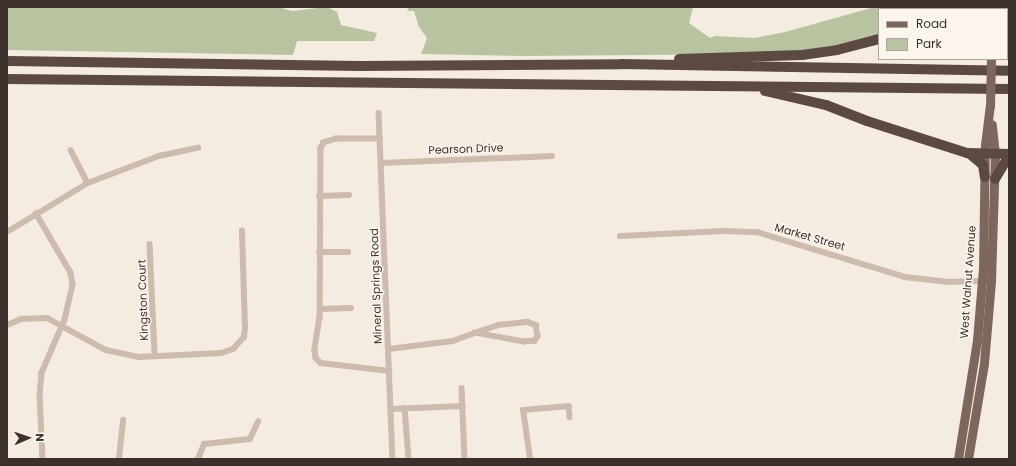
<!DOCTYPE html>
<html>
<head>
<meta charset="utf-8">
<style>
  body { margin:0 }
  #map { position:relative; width:1016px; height:466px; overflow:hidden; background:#f4ebe1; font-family:Poppins,sans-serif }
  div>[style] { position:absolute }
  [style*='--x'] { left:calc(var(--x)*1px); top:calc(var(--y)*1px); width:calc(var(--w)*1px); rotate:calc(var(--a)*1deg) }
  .green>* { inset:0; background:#b8c4a0 }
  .minor>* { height:5.5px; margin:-2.75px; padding:0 2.75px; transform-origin:2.75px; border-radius:2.75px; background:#cdbbac }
  .primary>* { height:9px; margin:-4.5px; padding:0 4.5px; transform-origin:4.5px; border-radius:4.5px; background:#7d675c }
  .motorway>* { height:10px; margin:-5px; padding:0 5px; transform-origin:5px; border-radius:5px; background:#5c4a42 }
  .primary-bridge>* { height:9px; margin:-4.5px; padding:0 4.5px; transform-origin:4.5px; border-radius:4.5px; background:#7d675c }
  span { translate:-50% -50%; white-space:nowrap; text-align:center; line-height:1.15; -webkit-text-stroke:3px #fbf5ee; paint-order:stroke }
  .street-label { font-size:11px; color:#3b302b }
  .frame { position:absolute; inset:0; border:8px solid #3b302b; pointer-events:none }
  .legend { position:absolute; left:878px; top:8px; width:130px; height:52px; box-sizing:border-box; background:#fbf5ee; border:1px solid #aea6a0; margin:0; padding:5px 7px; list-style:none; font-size:12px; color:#3b302b }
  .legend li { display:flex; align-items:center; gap:8px; height:20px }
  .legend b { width:20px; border:1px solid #aea6a0 }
  .north { position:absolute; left:8px; top:418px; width:40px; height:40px; -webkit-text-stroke:3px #fbf5ee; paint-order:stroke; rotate:88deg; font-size:11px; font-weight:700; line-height:16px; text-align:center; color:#3b302b }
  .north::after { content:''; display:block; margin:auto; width:14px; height:18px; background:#3b302b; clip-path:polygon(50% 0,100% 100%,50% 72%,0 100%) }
</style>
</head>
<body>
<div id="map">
  <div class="green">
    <i style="clip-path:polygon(7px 7px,278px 7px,292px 11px,327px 7px,337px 12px,341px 25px,377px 33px,374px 41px,297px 41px,293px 55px,7px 50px)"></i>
    <i style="clip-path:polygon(409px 7px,693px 7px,689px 23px,710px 38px,715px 36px,755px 38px,785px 32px,875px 7px,945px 7px,879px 9px,879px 35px,861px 42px,778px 54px,524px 56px,421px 54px,427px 38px,419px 27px,414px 11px,407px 11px)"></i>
  </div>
  <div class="minor">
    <i style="--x:379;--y:113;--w:346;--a:87.7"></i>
    <i style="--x:380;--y:139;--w:44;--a:180"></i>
    <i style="--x:336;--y:139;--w:13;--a:162"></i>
    <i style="--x:324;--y:143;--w:6;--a:121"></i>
    <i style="--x:321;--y:148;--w:169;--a:90.3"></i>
    <i style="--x:320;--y:317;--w:33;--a:99"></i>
    <i style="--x:315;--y:350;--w:8;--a:83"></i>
    <i style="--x:316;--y:358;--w:7;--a:45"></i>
    <i style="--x:321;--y:363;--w:69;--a:6.6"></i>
    <i style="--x:71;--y:150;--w:37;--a:63"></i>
    <i style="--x:381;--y:163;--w:171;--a:-2.3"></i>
    <i style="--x:319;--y:196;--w:30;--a:-2"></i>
    <i style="--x:36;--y:213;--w:69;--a:59.7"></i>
    <i style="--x:71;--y:273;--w:12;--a:81"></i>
    <i style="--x:73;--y:285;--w:36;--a:103"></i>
    <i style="--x:65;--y:320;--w:58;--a:113.5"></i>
    <i style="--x:42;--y:373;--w:21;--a:95"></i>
    <i style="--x:40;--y:394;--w:65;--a:87.4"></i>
    <i style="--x:7;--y:232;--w:95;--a:-31.2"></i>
    <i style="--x:88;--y:183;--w:76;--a:-20.8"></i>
    <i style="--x:159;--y:156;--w:40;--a:-12"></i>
    <i style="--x:620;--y:236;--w:104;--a:-2.8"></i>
    <i style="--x:724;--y:231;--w:33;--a:2"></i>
    <i style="--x:757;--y:232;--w:155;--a:16.9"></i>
    <i style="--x:905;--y:277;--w:44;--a:6.5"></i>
    <i style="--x:949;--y:282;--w:36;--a:-2"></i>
    <i style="--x:150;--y:244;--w:112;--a:87.4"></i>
    <i style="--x:319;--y:252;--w:29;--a:0"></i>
    <i style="--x:320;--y:309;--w:31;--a:-2"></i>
    <i style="--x:7;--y:325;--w:15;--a:-23"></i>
    <i style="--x:21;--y:319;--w:26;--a:-2"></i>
    <i style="--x:47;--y:318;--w:67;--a:28.5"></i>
    <i style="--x:106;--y:350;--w:34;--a:12"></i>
    <i style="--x:139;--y:357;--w:82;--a:-2.8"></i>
    <i style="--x:221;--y:353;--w:13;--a:-18"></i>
    <i style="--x:233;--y:349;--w:16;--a:-47"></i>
    <i style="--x:244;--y:337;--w:9;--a:-84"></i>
    <i style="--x:245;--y:328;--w:97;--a:-91.8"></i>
    <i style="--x:389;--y:349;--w:64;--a:-7.1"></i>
    <i style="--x:453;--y:341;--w:30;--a:-20"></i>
    <i style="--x:481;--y:331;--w:18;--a:-19"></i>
    <i style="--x:498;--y:325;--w:30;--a:-6"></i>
    <i style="--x:528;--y:322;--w:9;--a:21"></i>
    <i style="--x:536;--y:325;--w:11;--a:80"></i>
    <i style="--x:538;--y:336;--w:6;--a:121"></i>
    <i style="--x:535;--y:341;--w:11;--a:175"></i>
    <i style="--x:524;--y:342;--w:50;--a:-169.6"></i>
    <i style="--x:462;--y:388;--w:71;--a:87.6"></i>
    <i style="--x:405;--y:408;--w:51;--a:85.5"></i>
    <i style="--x:391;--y:409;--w:72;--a:-2.4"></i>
    <i style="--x:119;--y:459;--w:39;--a:-84"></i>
    <i style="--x:198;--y:459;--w:16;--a:-68"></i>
    <i style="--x:204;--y:444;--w:46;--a:-6.2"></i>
    <i style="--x:250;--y:439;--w:19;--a:-65"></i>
    <i style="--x:530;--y:459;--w:49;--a:-98.1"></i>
    <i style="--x:523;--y:410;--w:46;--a:-5"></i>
    <i style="--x:569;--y:406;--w:11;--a:85"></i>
  </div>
  <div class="primary">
    <i style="--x:958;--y:459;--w:121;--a:-80.9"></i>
    <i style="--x:977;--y:340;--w:71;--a:-85.2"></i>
    <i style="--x:983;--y:269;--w:124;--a:-89.1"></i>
    <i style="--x:985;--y:145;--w:39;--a:-83"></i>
    <i style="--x:968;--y:459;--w:97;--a:-80.5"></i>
    <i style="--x:984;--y:363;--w:82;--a:-85.1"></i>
    <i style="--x:991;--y:281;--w:126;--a:-88.2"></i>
    <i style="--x:995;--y:155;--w:31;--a:-96"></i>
  </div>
  <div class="motorway">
    <i style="--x:980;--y:9;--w:17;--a:0"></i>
    <i style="--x:1007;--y:10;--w:2;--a:27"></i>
    <i style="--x:679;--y:59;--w:123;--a:-1.9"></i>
    <i style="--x:802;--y:55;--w:35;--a:-8"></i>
    <i style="--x:837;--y:50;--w:43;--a:-14.7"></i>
    <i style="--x:7;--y:61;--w:353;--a:0.8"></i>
    <i style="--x:360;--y:66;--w:262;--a:-0.4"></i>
    <i style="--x:622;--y:64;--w:387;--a:1"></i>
    <i style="--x:7;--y:79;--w:1002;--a:0.57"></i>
    <i style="--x:765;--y:91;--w:63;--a:12.9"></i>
    <i style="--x:826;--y:105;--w:44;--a:21.3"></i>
    <i style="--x:867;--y:121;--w:105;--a:17.7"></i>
    <i style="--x:967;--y:153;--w:42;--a:1.4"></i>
    <i style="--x:971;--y:155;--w:16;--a:40"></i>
    <i style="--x:983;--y:165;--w:12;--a:81"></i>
    <i style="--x:995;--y:179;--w:27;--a:-59"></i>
  </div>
  <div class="primary-bridge">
    <i style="--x:990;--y:106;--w:47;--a:-88.8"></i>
  </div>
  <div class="street-label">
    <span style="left:466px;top:149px;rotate:-2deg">Pearson Drive</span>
    <span style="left:810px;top:237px;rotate:16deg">Market Street</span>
    <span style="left:968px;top:282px;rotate:-86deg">West Walnut Avenue</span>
    <span style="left:376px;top:286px;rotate:-92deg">Mineral Springs Road</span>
    <span style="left:143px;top:300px;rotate:-92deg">Kingston Court</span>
  </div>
  <div class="frame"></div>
  <ul class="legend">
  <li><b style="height:5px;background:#7d675c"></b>Road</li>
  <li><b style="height:11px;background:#b8c4a0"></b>Park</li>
  </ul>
  <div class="north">N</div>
</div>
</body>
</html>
